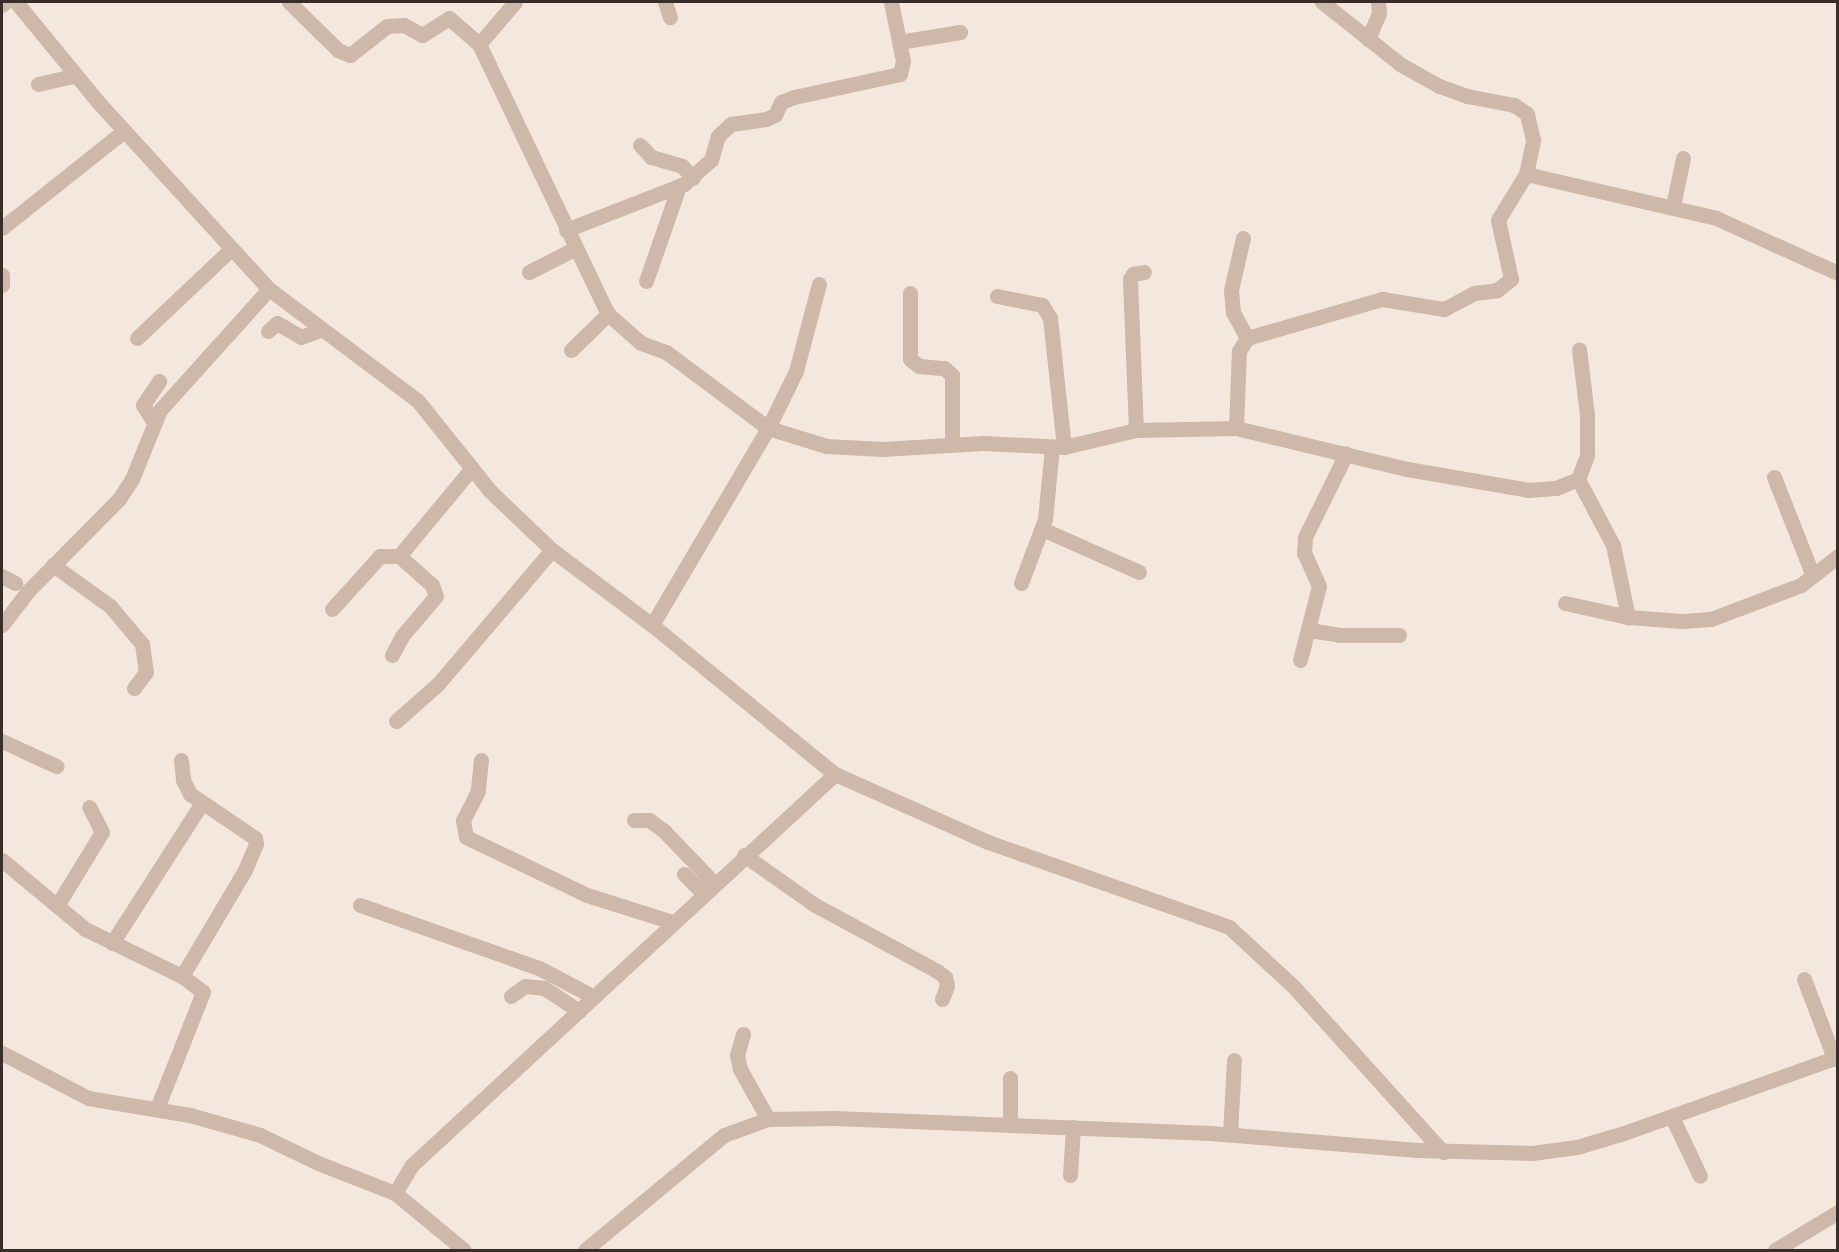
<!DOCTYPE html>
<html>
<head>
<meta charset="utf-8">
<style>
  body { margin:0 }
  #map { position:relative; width:1839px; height:1252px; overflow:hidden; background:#f4e8de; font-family:"Noto Sans",sans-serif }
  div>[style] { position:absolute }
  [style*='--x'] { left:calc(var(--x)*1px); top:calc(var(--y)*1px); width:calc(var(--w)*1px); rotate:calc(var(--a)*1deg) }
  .minor>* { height:15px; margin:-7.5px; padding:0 7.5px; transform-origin:7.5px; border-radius:7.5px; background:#cdb8a9 }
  span { translate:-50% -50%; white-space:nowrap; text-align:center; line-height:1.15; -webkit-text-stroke:4.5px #fbf3ea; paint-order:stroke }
  .frame { position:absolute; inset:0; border:3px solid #392d29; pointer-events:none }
</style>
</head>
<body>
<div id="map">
  <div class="minor">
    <i style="--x:16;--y:2;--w:131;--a:50.6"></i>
    <i style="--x:99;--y:103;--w:252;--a:47.6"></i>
    <i style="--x:269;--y:289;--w:186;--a:36.9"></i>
    <i style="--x:418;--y:401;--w:115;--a:51.3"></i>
    <i style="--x:490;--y:491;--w:86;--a:43.6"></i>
    <i style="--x:552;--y:550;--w:125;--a:36.9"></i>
    <i style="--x:652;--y:625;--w:236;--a:39.2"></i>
    <i style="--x:835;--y:774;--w:167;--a:24"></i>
    <i style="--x:988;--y:842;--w:256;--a:19.4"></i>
    <i style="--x:1229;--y:927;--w:87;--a:42.7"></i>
    <i style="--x:1293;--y:986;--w:224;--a:47.9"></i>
    <i style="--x:289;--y:2;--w:69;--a:44.4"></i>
    <i style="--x:338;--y:50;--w:13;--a:23"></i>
    <i style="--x:350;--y:55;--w:47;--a:-38.1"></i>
    <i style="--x:387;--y:26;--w:17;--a:-3"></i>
    <i style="--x:404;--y:25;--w:21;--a:29"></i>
    <i style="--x:422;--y:35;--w:32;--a:-32"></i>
    <i style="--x:449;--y:18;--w:40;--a:41"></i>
    <i style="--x:515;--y:2;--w:55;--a:130.6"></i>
    <i style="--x:479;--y:44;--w:299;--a:64.5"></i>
    <i style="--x:608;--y:314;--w:44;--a:41.3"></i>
    <i style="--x:641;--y:343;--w:27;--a:20"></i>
    <i style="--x:666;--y:352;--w:127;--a:36.7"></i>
    <i style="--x:768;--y:428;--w:61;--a:17.2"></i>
    <i style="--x:826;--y:446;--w:56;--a:3.1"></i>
    <i style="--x:882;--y:449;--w:102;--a:-3.4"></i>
    <i style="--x:984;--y:443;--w:80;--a:2.9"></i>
    <i style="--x:1064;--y:447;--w:74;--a:-13.3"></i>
    <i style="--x:1136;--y:430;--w:100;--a:-1.1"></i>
    <i style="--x:1236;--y:428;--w:77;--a:-87.8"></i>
    <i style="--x:1239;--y:351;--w:15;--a:-58"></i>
    <i style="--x:1247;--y:338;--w:141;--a:-16.1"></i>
    <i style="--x:1382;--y:299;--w:63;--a:9.2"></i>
    <i style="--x:1444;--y:309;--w:34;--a:-28"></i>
    <i style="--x:1474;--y:293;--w:23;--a:-7"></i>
    <i style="--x:1497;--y:290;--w:18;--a:-38"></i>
    <i style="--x:1511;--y:279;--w:60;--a:-102.4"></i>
    <i style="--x:1498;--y:220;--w:54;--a:-58.7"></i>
    <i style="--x:1526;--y:174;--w:35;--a:-78"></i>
    <i style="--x:1533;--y:140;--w:27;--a:-103"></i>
    <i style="--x:1527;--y:114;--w:16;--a:-145"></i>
    <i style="--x:1514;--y:105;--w:48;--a:-169.2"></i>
    <i style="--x:1467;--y:96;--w:30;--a:-160"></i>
    <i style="--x:1439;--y:86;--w:45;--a:-150.6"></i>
    <i style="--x:1400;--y:64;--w:100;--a:-141.5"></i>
    <i style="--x:665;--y:2;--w:16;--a:72"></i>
    <i style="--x:2;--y:5;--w:4;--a:-45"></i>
    <i style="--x:1368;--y:39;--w:28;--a:-67"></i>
    <i style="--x:1379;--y:13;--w:11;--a:-95"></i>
    <i style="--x:899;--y:42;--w:62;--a:-9.3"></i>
    <i style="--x:38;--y:84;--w:39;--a:-13"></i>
    <i style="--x:640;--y:145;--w:16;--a:47"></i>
    <i style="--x:651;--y:157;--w:32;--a:16"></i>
    <i style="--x:682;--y:166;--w:16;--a:47"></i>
    <i style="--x:1526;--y:174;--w:195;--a:13"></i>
    <i style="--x:1716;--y:218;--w:134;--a:24.3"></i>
    <i style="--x:1673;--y:206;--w:49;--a:-78.2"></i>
    <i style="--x:2;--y:228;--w:156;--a:-38.5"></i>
    <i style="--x:566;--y:230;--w:127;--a:-21.3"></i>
    <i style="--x:684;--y:184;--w:36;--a:-42"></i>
    <i style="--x:711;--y:160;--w:25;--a:-74"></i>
    <i style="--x:718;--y:136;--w:18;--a:-43"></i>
    <i style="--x:731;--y:124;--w:35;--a:-8"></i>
    <i style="--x:766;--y:119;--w:10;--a:-24"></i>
    <i style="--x:775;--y:115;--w:14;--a:-65"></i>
    <i style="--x:781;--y:102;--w:14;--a:-21"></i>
    <i style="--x:794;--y:97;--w:108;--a:-12.2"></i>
    <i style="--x:900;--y:74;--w:13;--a:-77"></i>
    <i style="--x:903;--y:61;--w:60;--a:-101.5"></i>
    <i style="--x:1243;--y:238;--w:53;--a:103"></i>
    <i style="--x:1231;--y:290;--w:22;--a:85"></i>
    <i style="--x:1233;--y:312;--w:30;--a:62"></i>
    <i style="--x:529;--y:272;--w:51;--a:-27.1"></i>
    <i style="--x:2;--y:275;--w:10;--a:90"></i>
    <i style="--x:646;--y:281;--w:101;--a:-70.8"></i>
    <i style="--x:910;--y:293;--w:66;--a:90"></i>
    <i style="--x:910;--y:359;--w:11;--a:38"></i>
    <i style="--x:919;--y:366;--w:25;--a:5"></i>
    <i style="--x:944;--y:368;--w:11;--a:41"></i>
    <i style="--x:952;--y:375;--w:68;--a:90"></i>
    <i style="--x:997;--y:296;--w:46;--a:11.3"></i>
    <i style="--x:1042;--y:305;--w:15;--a:58"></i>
    <i style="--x:1050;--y:318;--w:130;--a:83.8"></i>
    <i style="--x:268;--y:331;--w:12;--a:-42"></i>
    <i style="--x:277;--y:323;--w:28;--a:30"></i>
    <i style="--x:301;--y:337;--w:20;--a:-20"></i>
    <i style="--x:137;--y:338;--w:129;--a:-43.4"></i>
    <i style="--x:571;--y:350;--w:52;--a:-44.2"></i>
    <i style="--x:153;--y:421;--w:19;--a:-122"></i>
    <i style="--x:143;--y:405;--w:29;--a:-56"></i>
    <i style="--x:1236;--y:428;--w:176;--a:13.5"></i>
    <i style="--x:1407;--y:469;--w:123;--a:9.8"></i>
    <i style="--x:1528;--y:490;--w:28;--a:-4"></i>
    <i style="--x:1556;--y:488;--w:24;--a:-22"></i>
    <i style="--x:1578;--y:479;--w:26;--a:-69"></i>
    <i style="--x:1587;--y:455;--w:40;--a:-90"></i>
    <i style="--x:1587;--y:415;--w:66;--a:-96.9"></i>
    <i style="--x:1136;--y:430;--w:151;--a:-92.3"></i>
    <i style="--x:1130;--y:279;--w:6;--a:-59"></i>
    <i style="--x:1133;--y:274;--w:11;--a:-10"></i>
    <i style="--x:1774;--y:477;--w:106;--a:68.5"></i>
    <i style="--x:1578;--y:479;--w:75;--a:62.1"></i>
    <i style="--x:1613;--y:545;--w:74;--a:78.2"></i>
    <i style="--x:1042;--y:529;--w:106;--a:23.9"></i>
    <i style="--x:53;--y:565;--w:70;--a:35.7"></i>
    <i style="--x:110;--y:606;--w:50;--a:49.9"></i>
    <i style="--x:142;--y:644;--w:28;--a:82"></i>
    <i style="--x:146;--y:672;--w:20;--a:127"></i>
    <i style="--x:2;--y:576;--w:15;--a:28"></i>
    <i style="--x:1021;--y:583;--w:68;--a:-69.4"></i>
    <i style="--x:1045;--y:519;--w:72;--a:-84.4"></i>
    <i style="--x:1565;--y:603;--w:65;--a:12.5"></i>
    <i style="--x:1628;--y:617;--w:54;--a:4.2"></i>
    <i style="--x:1682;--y:621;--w:29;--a:-4"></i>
    <i style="--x:1711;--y:619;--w:96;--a:-20.7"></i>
    <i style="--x:1801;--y:585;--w:47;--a:-38.1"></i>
    <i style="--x:332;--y:609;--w:72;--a:-47.8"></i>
    <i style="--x:380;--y:556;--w:19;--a:0"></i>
    <i style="--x:2;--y:625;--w:43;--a:-52.6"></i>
    <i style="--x:28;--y:591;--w:129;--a:-45.3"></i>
    <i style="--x:119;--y:499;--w:24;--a:-57"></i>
    <i style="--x:132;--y:479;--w:74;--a:-67.9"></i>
    <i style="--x:160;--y:410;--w:163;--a:-48"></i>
    <i style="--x:652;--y:625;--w:229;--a:-59.5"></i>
    <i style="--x:768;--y:428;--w:64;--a:-63.8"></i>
    <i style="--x:796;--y:371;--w:90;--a:-75.2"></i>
    <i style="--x:1309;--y:630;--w:30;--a:9"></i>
    <i style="--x:1339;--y:635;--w:60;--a:0"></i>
    <i style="--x:392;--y:655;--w:21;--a:-62"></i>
    <i style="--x:402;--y:636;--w:52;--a:-49.6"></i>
    <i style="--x:436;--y:596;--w:12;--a:-110"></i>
    <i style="--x:432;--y:585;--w:44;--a:-138.7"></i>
    <i style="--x:399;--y:556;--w:114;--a:-50.3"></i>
    <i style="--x:1300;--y:660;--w:76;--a:-75.6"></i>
    <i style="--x:1319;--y:586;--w:36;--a:-114"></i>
    <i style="--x:1304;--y:553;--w:16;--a:-86"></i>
    <i style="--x:1305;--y:537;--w:93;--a:-63.7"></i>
    <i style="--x:396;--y:721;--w:55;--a:-41.3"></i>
    <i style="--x:437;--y:685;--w:177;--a:-49.6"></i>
    <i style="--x:2;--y:741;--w:60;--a:24.8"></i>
    <i style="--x:181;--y:760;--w:20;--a:84"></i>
    <i style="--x:183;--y:780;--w:16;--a:63"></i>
    <i style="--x:190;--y:794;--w:78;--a:34.1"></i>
    <i style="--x:255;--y:838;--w:6;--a:81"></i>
    <i style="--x:256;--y:844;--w:28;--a:113"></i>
    <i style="--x:245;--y:870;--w:123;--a:120.7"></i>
    <i style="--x:481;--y:760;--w:31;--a:96"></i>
    <i style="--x:478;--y:791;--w:33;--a:117"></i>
    <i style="--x:463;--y:820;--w:17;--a:80"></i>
    <i style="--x:466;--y:837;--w:134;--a:25.6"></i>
    <i style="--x:587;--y:895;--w:89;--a:17.6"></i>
    <i style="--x:634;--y:820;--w:15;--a:0"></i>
    <i style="--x:649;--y:820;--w:19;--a:36"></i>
    <i style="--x:664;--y:831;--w:72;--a:46.1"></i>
    <i style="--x:744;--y:855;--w:87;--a:35.2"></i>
    <i style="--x:815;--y:905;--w:139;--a:28.4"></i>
    <i style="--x:937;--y:971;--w:10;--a:37"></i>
    <i style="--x:945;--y:977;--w:9;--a:77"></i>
    <i style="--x:947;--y:986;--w:14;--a:111"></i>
    <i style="--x:2;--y:860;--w:108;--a:39.7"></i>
    <i style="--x:85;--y:929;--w:108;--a:25.9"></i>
    <i style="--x:182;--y:976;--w:26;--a:37"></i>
    <i style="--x:203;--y:992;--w:125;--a:111.6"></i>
    <i style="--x:684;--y:874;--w:27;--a:45"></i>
    <i style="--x:58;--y:904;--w:84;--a:-58.6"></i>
    <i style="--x:102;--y:832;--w:28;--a:-117"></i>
    <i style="--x:360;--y:905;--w:190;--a:19.4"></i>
    <i style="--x:539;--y:968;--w:62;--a:27.8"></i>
    <i style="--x:112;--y:943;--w:166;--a:-57.3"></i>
    <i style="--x:1804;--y:979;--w:85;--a:69.2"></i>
    <i style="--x:511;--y:996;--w:17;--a:-36"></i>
    <i style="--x:525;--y:986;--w:19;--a:6"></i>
    <i style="--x:544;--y:988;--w:42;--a:33.3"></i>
    <i style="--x:743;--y:1034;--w:22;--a:106"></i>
    <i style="--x:737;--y:1055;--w:14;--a:78"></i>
    <i style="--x:740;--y:1069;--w:57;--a:60.8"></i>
    <i style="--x:2;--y:1053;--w:97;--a:27.6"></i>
    <i style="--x:88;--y:1098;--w:103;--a:9.5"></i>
    <i style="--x:190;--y:1115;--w:73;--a:15.9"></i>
    <i style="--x:260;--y:1135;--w:64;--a:25.8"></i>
    <i style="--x:318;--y:1163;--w:83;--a:21.3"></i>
    <i style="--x:395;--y:1193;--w:89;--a:39.6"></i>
    <i style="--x:1010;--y:1078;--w:46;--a:90"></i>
    <i style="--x:1672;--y:1117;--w:65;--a:64.6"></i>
    <i style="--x:1230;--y:1134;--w:74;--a:-86.9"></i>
    <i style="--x:1070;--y:1175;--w:48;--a:-86.4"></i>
    <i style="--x:395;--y:1193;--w:33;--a:-59"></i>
    <i style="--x:412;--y:1165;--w:576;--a:-42.75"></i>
    <i style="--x:585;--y:1250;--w:180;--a:-39.6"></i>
    <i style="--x:724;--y:1135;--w:47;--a:-20"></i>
    <i style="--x:768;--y:1119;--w:67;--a:-0.9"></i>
    <i style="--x:835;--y:1118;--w:375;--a:2.3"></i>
    <i style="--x:1210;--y:1133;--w:208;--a:4.7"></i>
    <i style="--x:1417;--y:1150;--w:115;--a:1.5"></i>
    <i style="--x:1532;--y:1153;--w:45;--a:-7.6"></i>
    <i style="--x:1577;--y:1147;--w:49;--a:-16.6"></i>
    <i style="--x:1624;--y:1133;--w:227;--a:-19.6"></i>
    <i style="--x:1775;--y:1250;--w:74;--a:-31.1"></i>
  </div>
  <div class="frame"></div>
</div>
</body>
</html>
